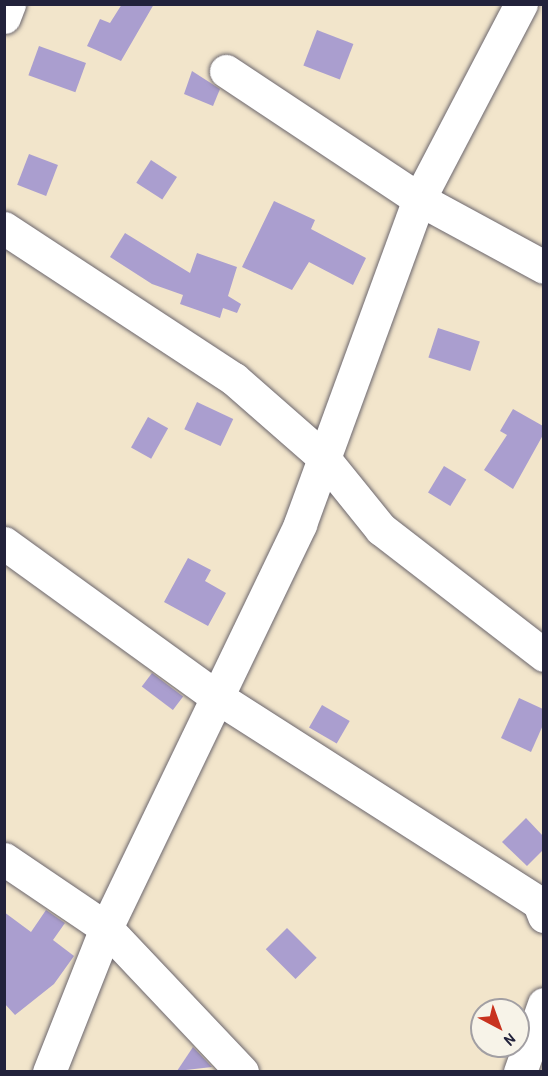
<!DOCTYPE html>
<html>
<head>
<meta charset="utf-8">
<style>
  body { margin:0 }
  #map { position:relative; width:548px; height:1076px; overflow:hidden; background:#f2e5cb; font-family:"Patrick Hand",sans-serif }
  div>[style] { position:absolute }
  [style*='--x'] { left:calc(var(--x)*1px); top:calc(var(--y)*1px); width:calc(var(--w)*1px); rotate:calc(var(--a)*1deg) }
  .building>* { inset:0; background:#aa9ecf; transform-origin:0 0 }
  .roads { filter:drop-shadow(0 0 2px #6b666d) drop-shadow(0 0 2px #6b666d) }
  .minor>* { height:33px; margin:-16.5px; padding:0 16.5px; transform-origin:16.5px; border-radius:16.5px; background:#fff }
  span { translate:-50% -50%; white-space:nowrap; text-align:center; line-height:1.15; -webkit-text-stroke:5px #f7f3e8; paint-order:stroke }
  .frame { position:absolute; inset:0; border:6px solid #22223b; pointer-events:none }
  .north { position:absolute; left:470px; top:998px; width:60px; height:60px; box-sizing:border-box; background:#f7f3e8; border:2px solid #a29fa3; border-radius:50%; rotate:139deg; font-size:16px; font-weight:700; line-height:24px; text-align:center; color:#22223b }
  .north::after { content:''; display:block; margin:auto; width:21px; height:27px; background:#c8321e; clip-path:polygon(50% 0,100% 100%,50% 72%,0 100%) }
</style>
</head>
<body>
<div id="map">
  <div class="building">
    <i style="clip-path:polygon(122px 4px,154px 4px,121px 61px,87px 46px,100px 19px,110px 23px)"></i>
    <i style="left:317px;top:30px;width:39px;height:38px;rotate:21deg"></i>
    <i style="left:39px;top:46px;width:50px;height:31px;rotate:20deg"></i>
    <i style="clip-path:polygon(192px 71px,220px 89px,213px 106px,184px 94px)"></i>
    <i style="left:29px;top:154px;width:31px;height:33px;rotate:21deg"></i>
    <i style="left:151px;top:160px;width:31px;height:27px;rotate:33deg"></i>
    <i style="clip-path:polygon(274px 201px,315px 220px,311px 229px,366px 258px,353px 285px,309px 262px,292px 290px,242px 267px)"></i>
    <i style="clip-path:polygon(125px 233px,190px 273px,197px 253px,237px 267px,228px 296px,241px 304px,237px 313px,223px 308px,220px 318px,180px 304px,183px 295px,152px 284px,110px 257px)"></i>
    <i style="left:438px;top:328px;width:44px;height:31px;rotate:18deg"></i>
    <i style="left:197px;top:402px;width:40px;height:30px;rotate:25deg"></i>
    <i style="clip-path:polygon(513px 409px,543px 426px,543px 435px,513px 489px,484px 470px,507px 435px,500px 431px)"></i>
    <i style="left:148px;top:417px;width:23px;height:35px;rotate:29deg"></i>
    <i style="left:444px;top:466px;width:26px;height:31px;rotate:31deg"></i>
    <i style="clip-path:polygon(188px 558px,211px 570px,205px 581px,226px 593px,208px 626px,164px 602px)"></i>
    <i style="left:152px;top:673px;width:39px;height:17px;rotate:37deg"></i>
    <i style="clip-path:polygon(519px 698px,543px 709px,543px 725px,531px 752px,501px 738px)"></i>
    <i style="left:322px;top:705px;width:32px;height:26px;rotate:30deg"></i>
    <i style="clip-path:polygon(526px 818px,543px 836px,543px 850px,527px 866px,502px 842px)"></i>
    <i style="clip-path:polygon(46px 910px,65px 923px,53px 940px,74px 956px,54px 984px,15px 1015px,4px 1003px,4px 912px,31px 932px)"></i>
    <i style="left:287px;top:928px;width:42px;height:30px;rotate:45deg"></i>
    <i style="clip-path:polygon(193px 1047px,212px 1067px,177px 1071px)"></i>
  </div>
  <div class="roads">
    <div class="minor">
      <i style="--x:4;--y:17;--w:14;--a:-69"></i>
      <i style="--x:226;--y:71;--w:232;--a:33.6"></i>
      <i style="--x:419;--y:199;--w:142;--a:28.5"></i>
      <i style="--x:4;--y:228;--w:275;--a:33.3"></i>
      <i style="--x:234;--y:379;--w:117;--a:41.2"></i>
      <i style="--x:322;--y:456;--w:94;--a:51.1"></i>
      <i style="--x:381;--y:529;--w:206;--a:37.7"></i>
      <i style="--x:4;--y:543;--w:259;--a:35.9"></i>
      <i style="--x:214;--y:695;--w:386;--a:32.6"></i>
      <i style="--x:539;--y:903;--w:14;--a:69"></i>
      <i style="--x:4;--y:859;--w:123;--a:34.1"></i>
      <i style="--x:106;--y:928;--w:198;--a:46.6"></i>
      <i style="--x:49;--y:1072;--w:155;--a:-68.4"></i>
      <i style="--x:106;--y:928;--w:448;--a:-64.3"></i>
      <i style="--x:300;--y:524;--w:346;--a:-69.9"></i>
      <i style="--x:419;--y:199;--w:220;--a:-62.4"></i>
      <i style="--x:520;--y:1072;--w:72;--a:-70.6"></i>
    </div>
  </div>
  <div class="frame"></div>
  <div class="north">N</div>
</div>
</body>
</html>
